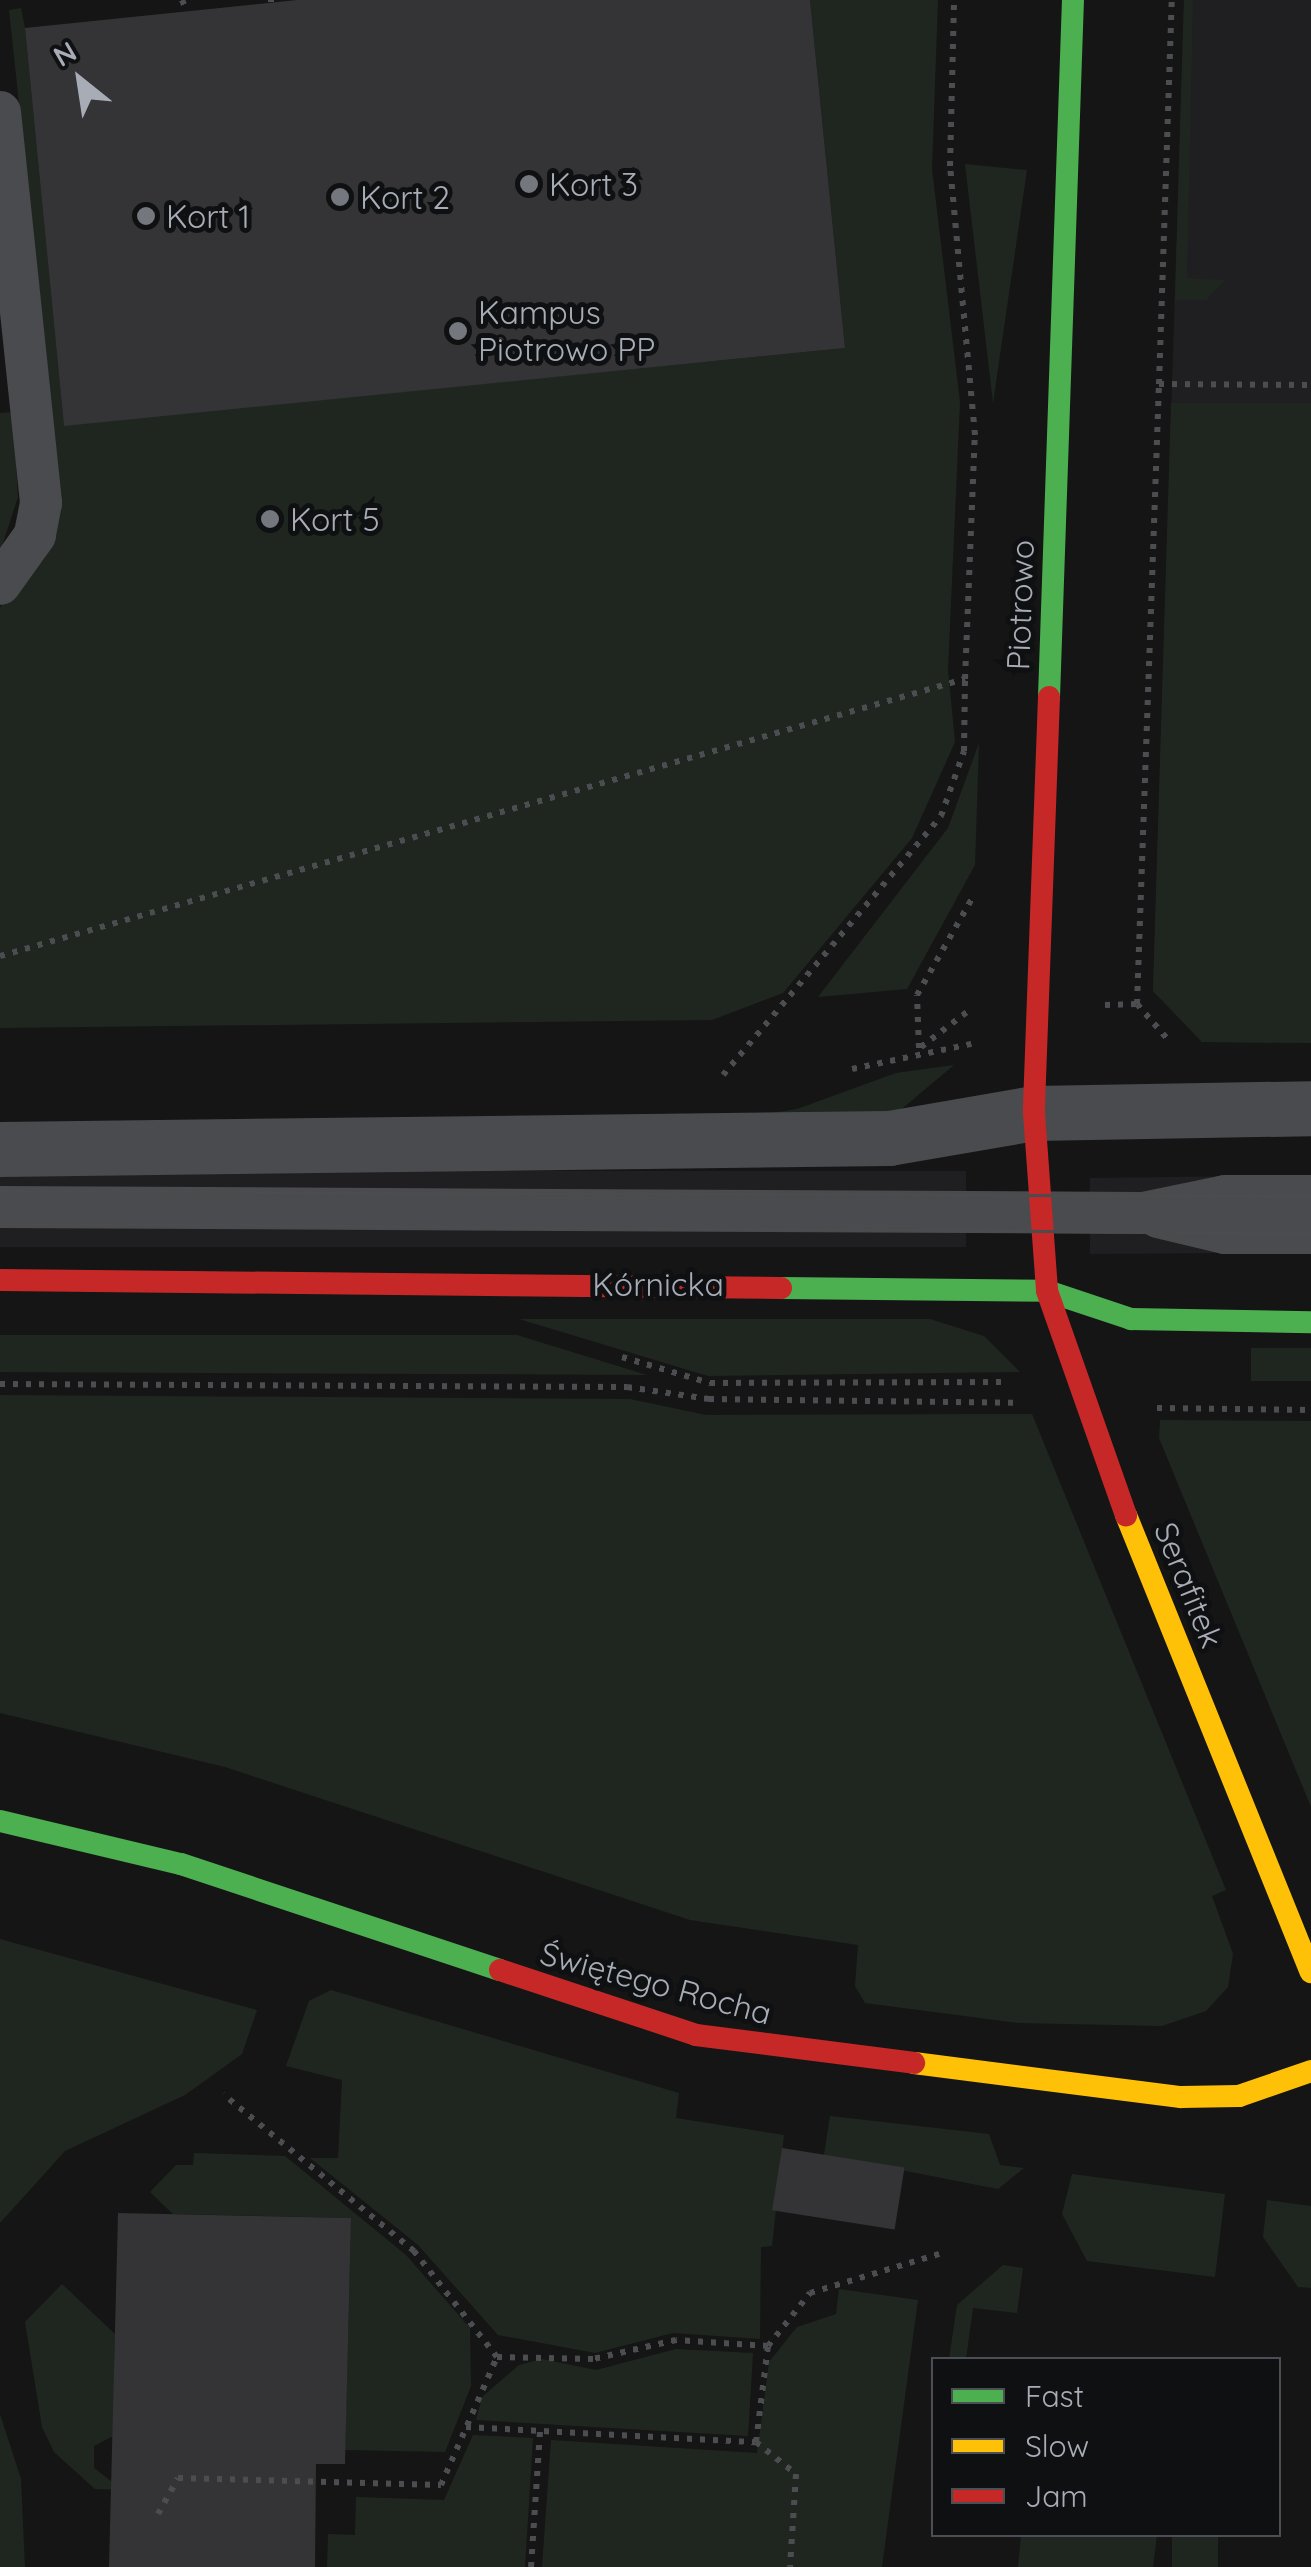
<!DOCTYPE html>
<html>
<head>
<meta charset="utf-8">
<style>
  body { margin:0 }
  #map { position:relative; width:1311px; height:2567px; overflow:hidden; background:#151515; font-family:Quicksand,sans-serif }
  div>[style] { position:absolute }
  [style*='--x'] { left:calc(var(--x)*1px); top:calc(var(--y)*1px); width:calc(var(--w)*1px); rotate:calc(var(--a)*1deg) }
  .built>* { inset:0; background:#1f1f21; transform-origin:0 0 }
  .green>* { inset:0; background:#1f261f; transform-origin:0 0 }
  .building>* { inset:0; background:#343436; transform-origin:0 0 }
  .path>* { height:6px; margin-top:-3px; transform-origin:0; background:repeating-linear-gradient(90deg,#4b4d50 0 5px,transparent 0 13px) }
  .lane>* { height:42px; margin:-21px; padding:0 21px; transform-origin:21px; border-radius:21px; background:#4a4b4e }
  .street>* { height:55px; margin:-27.5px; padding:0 27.5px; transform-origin:27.5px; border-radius:27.5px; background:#4a4b4e }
  .fast>* { height:22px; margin:-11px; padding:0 11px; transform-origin:11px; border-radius:11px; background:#4caf50 }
  .slow>* { height:22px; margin:-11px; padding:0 11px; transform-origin:11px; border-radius:11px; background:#ffc107 }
  .jam>* { height:22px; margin:-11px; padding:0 11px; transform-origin:11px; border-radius:11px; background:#c62828 }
  .tram>* { height:2.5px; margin:-1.25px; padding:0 1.25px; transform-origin:1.25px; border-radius:1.25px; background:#4a4c4e }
  .dots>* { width:28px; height:28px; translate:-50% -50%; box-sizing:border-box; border:5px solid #0f1011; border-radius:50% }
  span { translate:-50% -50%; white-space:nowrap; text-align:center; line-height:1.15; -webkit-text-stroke:10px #0f1011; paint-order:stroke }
  .poi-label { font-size:32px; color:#a7acb6 }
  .left { translate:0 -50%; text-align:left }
  .street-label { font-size:32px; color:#a7acb6 }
  .legend { position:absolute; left:931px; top:2357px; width:350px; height:180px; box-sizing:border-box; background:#0f1011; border:2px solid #4c4e53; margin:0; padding:12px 18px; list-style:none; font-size:30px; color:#a7acb6 }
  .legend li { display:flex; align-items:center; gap:20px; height:50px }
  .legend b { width:50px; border:2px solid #4c4e53 }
  .north { position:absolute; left:30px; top:30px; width:100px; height:100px; -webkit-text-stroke:8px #0f1011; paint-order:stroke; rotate:330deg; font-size:28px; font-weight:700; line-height:40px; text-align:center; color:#a7acb6 }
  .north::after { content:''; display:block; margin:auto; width:35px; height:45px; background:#a7acb6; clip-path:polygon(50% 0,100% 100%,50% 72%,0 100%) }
</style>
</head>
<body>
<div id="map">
  <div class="built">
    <i style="clip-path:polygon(1184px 0,1311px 0,1311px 1043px,1202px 1042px,1153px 991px)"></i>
    <i style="left:0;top:1171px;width:966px;height:76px"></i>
    <i style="clip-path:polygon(1251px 1176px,1225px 1253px,1090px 1254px,1090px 1178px)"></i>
  </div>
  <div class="green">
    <i style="clip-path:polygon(810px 0,938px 0,932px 169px,960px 402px,948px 670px,955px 742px,912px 838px,783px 993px,712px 1020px,0 1028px,0 607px,44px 559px,58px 468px,9px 10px,21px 8px,25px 28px,64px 425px,845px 348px)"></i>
    <i style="clip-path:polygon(1184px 0,1193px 0,1187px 278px,1226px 280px,1206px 300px,1175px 300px)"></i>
    <i style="clip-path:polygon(965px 164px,1027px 170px,993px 403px)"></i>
    <i style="clip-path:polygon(1171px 403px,1311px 403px,1311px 1043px,1202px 1042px,1153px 991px)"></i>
    <i style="clip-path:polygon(13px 412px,18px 497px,0 552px,0 413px)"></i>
    <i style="clip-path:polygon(979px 743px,975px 865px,907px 989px,818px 997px,948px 828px)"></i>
    <i style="clip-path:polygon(954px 1065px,897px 1113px,740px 1118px,797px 1109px,896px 1073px)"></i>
    <i style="clip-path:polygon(519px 1319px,930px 1319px,984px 1336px,1020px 1372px,708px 1376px)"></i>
    <i style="clip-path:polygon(0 1335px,517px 1335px,647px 1375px,0 1372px)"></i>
    <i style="left:1251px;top:1348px;width:60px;height:33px"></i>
    <i style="clip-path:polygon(0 1395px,630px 1399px,706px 1415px,1032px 1414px,1226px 1890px,1212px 1896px,1233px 1954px,1228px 1987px,1206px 2011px,1162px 2026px,1018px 2023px,865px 2003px,855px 1986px,858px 1945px,690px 1920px,225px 1767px,0 1713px)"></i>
    <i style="clip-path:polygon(1160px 1420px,1311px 1421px,1311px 1807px,1159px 1438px)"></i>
    <i style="clip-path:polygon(0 1939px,257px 2010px,242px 2054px,185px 2095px,65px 2151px,0 2223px)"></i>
    <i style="clip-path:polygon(331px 1990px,679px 2093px,676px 2118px,784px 2135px,772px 2246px,761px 2247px,760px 2339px,673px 2333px,595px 2353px,498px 2335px,418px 2245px,310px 2158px,338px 2158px,342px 2080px,286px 2066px,309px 2001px)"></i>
    <i style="clip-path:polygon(830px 2116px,989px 2134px,1000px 2165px,1024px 2168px,998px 2189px,824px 2155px)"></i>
    <i style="clip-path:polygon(194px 2153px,285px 2156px,406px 2255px,470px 2328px,471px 2386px,445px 2452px,345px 2450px,351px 2218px,173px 2214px,150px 2192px,176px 2165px,193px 2165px)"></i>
    <i style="clip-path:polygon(1072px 2174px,1225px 2194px,1215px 2277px,1087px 2261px,1062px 2214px)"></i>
    <i style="clip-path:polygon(1267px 2200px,1311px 2206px,1311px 2288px,1298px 2287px,1263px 2237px)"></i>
    <i style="clip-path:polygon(1003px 2265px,1023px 2268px,1017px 2313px,973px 2308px,966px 2359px,949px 2359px,957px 2305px)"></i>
    <i style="clip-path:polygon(62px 2284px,115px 2334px,113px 2436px,94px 2446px,94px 2468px,111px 2481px,157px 2482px,157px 2491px,95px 2489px,54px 2452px,42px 2427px,25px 2322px)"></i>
    <i style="clip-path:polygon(839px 2289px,918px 2300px,882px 2567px,542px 2567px,551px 2440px,757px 2453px,769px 2362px,797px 2327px,836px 2314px)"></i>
    <i style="clip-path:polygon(676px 2349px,753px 2353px,748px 2436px,476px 2420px,482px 2397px,519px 2365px,542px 2359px,596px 2370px)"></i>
    <i style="clip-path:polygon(0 2414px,21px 2479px,25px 2567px,0 2567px)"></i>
    <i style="clip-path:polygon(473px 2435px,533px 2438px,525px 2567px,327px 2567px,328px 2534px,355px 2535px,356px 2497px,444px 2500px)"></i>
    <i style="clip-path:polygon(1021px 2535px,1021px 2534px,1157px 2535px,1153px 2567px,1018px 2567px)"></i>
    <i style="left:1172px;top:2535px;width:46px;height:32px"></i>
  </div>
  <div class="building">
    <i style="clip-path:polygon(297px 0,810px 0,845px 348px,64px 426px,25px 28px)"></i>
    <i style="left:782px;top:2148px;width:124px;height:63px;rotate:9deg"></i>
    <i style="clip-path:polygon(118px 2213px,351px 2218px,345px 2464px,316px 2464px,315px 2567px,109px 2567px)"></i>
  </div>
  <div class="path">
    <i style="--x:182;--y:0;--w:12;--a:66"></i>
    <i style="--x:271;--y:0;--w:2;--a:90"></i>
    <i style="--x:1159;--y:384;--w:384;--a:-88.1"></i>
    <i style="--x:0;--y:956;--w:1004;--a:-16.02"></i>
    <i style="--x:965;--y:679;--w:244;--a:-87.7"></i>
    <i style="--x:975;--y:435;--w:270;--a:-95.3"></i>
    <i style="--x:950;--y:166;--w:166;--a:-88.6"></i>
    <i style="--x:1137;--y:1004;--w:620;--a:-87.97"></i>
    <i style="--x:1159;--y:384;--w:152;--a:0.4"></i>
    <i style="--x:1105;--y:1005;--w:32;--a:-2"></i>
    <i style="--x:1137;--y:1004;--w:50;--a:49"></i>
    <i style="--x:921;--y:1047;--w:58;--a:-37.3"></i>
    <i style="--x:919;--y:1048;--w:53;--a:-92.2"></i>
    <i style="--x:917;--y:995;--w:115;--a:-60.3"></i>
    <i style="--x:852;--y:1069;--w:122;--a:-11.9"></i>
    <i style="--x:723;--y:1075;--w:339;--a:-49.9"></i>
    <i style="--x:941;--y:816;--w:69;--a:-70.5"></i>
    <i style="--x:964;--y:751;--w:72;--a:-89.2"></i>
    <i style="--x:622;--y:1357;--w:92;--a:16.5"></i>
    <i style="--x:710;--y:1383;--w:296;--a:-0.2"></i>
    <i style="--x:0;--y:1384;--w:627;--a:0.27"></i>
    <i style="--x:627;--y:1387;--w:83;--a:8.3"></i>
    <i style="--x:709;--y:1399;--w:306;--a:0.7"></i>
    <i style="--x:1157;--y:1408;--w:154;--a:0.7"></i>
    <i style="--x:768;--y:2346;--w:68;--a:-51.6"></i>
    <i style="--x:810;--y:2293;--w:135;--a:-16.8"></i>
    <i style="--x:466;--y:2427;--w:290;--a:3"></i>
    <i style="--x:756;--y:2442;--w:97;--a:-82.9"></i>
    <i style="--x:768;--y:2346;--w:92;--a:-176.3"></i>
    <i style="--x:676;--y:2340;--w:85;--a:167.1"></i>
    <i style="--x:593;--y:2359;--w:96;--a:-178.8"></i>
    <i style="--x:756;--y:2442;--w:51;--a:38.7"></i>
    <i style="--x:796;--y:2474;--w:93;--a:93.7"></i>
    <i style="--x:158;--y:2514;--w:41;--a:-60.9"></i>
    <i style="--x:178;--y:2478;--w:263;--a:1.5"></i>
    <i style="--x:441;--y:2485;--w:140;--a:-66.4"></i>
    <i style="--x:497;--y:2357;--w:135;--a:-128.1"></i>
    <i style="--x:414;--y:2251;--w:247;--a:-140.6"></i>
    <i style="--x:531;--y:2567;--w:137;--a:-86.2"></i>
  </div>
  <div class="lane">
    <i style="--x:0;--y:112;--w:393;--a:84"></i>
    <i style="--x:41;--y:503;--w:33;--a:101"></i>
    <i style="--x:35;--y:535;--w:60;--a:125.5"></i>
    <i style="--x:0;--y:1207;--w:1143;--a:0.3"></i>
    <i style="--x:1143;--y:1213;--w:84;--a:-11.7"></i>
    <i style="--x:1225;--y:1196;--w:86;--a:0"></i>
    <i style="--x:1158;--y:1217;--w:69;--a:13.4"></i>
    <i style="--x:1225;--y:1233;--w:86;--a:0"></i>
  </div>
  <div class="street">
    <i style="--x:0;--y:1149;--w:889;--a:-0.71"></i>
    <i style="--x:889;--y:1138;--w:147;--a:-9.8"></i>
    <i style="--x:1034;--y:1113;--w:277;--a:-1"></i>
  </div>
  <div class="fast">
    <i style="--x:1049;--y:697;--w:697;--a:-88.03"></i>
    <i style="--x:781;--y:1288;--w:266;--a:0.6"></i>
    <i style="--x:1047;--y:1291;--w:89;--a:18.4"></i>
    <i style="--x:1131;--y:1319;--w:180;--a:1"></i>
    <i style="--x:0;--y:1821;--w:186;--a:13.4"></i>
    <i style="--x:181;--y:1864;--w:336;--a:18.4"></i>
  </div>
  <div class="slow">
    <i style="--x:1126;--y:1515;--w:493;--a:68"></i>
    <i style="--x:914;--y:2063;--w:269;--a:7.3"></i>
    <i style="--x:1181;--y:2097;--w:58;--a:-1"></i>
    <i style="--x:1239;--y:2096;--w:76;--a:-19.1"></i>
  </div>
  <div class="jam">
    <i style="--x:1049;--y:697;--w:416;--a:92.1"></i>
    <i style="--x:1034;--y:1113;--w:178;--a:85.8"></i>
    <i style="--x:1047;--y:1291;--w:238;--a:70.6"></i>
    <i style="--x:0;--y:1280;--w:781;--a:0.59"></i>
    <i style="--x:500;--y:1970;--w:206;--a:18.3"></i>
    <i style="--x:696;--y:2035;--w:220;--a:7.3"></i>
  </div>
  <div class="tram">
    <i style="--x:0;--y:1191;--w:1311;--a:0.22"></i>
    <i style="--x:0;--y:1223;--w:1311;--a:0.44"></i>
  </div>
  <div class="dots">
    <i style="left:529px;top:184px;background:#74777e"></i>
    <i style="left:340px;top:197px;background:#74777e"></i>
    <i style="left:146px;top:216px;background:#74777e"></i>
    <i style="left:458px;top:331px;background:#74777e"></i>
    <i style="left:270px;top:519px;background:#74777e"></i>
  </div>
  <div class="poi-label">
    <span class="left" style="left:549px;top:184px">Kort 3</span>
    <span class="left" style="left:360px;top:197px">Kort 2</span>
    <span class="left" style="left:166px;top:216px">Kort 1</span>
    <span class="left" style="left:478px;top:331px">Kampus<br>Piotrowo PP</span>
    <span class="left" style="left:290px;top:519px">Kort 5</span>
  </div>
  <div class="street-label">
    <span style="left:1020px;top:605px;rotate:-88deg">Piotrowo</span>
    <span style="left:658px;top:1284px">Kórnicka</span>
    <span style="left:1189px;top:1585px;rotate:68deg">Serafitek</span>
    <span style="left:656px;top:1983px;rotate:15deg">Świętego Rocha</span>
  </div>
  <ul class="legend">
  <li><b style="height:12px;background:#4caf50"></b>Fast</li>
  <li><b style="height:12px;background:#ffc107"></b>Slow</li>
  <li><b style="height:12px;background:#c62828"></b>Jam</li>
  </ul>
  <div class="north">N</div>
</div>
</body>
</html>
